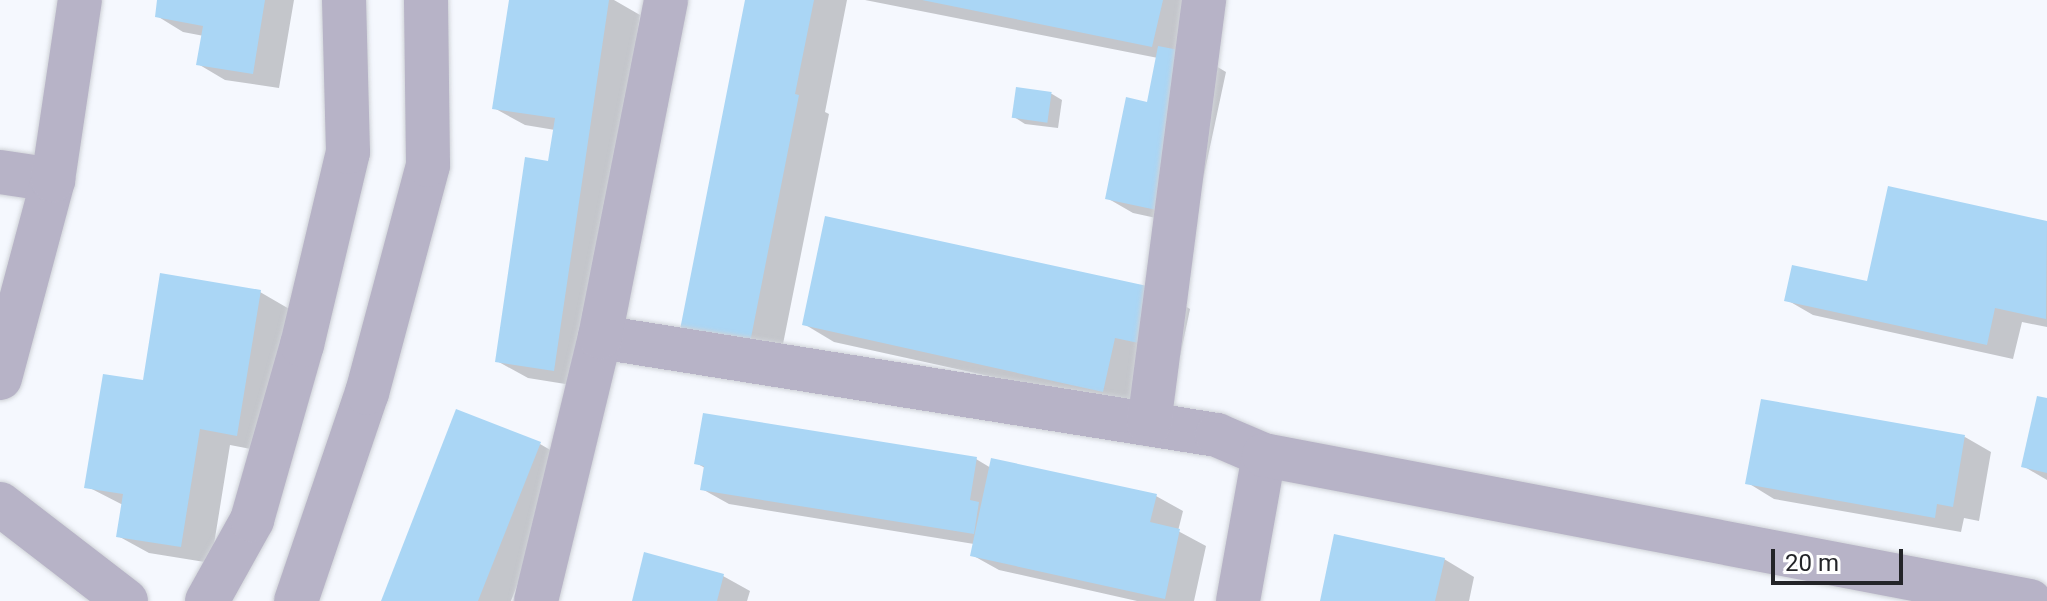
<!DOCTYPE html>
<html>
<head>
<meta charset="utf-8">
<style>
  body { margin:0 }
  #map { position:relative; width:2047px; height:601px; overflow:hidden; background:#f5f8fe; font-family:Roboto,sans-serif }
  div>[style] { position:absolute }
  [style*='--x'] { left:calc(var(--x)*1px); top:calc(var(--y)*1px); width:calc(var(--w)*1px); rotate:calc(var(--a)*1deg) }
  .shadow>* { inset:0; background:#0003 }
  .building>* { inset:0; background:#aad6f5; transform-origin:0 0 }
  .roads { filter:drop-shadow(0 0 2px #cfd2d7) drop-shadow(0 0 2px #cfd2d7) }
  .minor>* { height:44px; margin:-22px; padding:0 22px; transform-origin:22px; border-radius:22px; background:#b7b3c7 }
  span { translate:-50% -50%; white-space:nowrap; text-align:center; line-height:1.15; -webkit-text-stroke:7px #fff; paint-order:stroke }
  .scale { position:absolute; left:1771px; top:549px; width:132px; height:36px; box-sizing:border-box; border:4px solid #232428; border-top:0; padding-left:10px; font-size:24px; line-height:28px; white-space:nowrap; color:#232428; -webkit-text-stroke:6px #fff; paint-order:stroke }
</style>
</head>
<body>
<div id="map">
  <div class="shadow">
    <i style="clip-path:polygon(160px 0,294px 0,279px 88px,225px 80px,198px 64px,204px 36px,183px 32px,157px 16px)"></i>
    <i style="clip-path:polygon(511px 0,614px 0,640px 15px,584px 387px,528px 378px,497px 361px,550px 163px,555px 130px,525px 125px,494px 108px)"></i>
    <i style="clip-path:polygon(747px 0,847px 0,825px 112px,829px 114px,775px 384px,707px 371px)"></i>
    <i style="clip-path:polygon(865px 0,1196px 0,1199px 56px,1226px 72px,1193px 226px,1133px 213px,1107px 198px,1148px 104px,1158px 58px)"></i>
    <i style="clip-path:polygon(1018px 89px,1052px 94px,1062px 100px,1058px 128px,1025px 124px,1014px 117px)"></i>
    <i style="clip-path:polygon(1889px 189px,2047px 224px,2047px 327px,2022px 322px,2013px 359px,1813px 315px,1787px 300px,1869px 284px)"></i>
    <i style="clip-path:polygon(1160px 291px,1190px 309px,1179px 361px,1134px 408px,834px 342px,804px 324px)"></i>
    <i style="clip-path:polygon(260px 292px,291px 310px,267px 452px,230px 445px,211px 563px,149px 553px,118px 536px,123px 505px,86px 486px,144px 383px)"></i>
    <i style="clip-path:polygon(2047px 400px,2047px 480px,2023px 466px)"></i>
    <i style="clip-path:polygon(1965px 437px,1991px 452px,1979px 521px,1964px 518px,1961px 532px,1774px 499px,1748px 483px)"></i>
    <i style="clip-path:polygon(540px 444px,566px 459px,511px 601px,383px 601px)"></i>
    <i style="clip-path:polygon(976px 459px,991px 468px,1156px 496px,1183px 511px,1178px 531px,1206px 546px,1194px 601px,1137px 601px,999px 570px,972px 555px,974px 544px,729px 504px,702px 489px,705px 468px,696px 463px)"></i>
    <i style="clip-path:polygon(1444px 559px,1474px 577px,1469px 601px,1322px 601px)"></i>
    <i style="clip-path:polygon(723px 576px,750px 591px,747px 601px,634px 601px)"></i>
  </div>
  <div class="building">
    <i style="clip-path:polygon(157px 0,265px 0,253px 74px,196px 65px,203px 26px,155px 17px)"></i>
    <i style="clip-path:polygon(509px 0,609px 0,554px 371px,495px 362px,525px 157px,548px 161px,555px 118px,492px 109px)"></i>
    <i style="clip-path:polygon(745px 0,814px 0,795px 94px,799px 95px,745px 368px,675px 355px)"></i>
    <i style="clip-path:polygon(922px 0,1163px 0,1152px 47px)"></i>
    <i style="clip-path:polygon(1158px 46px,1200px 54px,1166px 212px,1105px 199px,1126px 97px,1147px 102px)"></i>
    <i style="left:1016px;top:87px;width:36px;height:31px;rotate:8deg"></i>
    <i style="clip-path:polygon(1888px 186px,2047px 221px,2046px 319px,1995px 308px,1987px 345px,1784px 301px,1792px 265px,1867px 281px)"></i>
    <i style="clip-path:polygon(825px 216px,1161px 289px,1148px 345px,1115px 338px,1103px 392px,802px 325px)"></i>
    <i style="clip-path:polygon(160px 273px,261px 290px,237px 436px,200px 429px,181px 547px,116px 537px,123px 494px,84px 488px,103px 374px,143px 380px)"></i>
    <i style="clip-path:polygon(2037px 396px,2047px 398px,2047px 473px,2021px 467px)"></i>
    <i style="clip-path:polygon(1761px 399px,1965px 435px,1953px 507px,1937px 504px,1935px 518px,1745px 484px)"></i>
    <i style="clip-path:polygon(456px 409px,541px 442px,478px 601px,381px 601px)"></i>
    <i style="clip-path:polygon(703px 413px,977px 457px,970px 500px,979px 502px,974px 534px,700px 490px,704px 466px,694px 464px)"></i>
    <i style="clip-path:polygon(991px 458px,1157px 494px,1150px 522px,1180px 529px,1165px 599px,970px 556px)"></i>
    <i style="clip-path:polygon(1334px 534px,1445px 558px,1435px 601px,1320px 601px)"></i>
    <i style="clip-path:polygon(644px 552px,724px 574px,717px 601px,632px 601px)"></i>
  </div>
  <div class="roads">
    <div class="minor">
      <i style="--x:0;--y:172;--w:54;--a:8.6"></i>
      <i style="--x:600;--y:337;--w:625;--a:9.03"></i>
      <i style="--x:1217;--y:435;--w:51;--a:23.1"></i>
      <i style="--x:0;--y:378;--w:205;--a:-75"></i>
      <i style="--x:53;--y:180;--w:182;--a:-81.5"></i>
      <i style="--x:1149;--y:424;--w:428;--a:-82.6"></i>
      <i style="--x:0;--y:504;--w:159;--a:37.6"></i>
      <i style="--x:207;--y:601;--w:93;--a:-60.9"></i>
      <i style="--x:252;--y:520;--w:182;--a:-74.1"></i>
      <i style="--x:302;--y:345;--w:198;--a:-76.6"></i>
      <i style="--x:348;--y:152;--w:152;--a:-91.5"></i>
      <i style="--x:296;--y:601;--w:220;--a:-71.2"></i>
      <i style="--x:367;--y:393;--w:236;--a:-75"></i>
      <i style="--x:428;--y:165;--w:165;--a:-90.7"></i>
      <i style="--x:536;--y:601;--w:272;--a:-76.4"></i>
      <i style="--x:600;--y:337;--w:343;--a:-78.9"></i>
      <i style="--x:1238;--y:601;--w:148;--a:-79.9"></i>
      <i style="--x:1264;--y:455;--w:780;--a:10.79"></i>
    </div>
  </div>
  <div class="scale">20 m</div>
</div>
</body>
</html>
